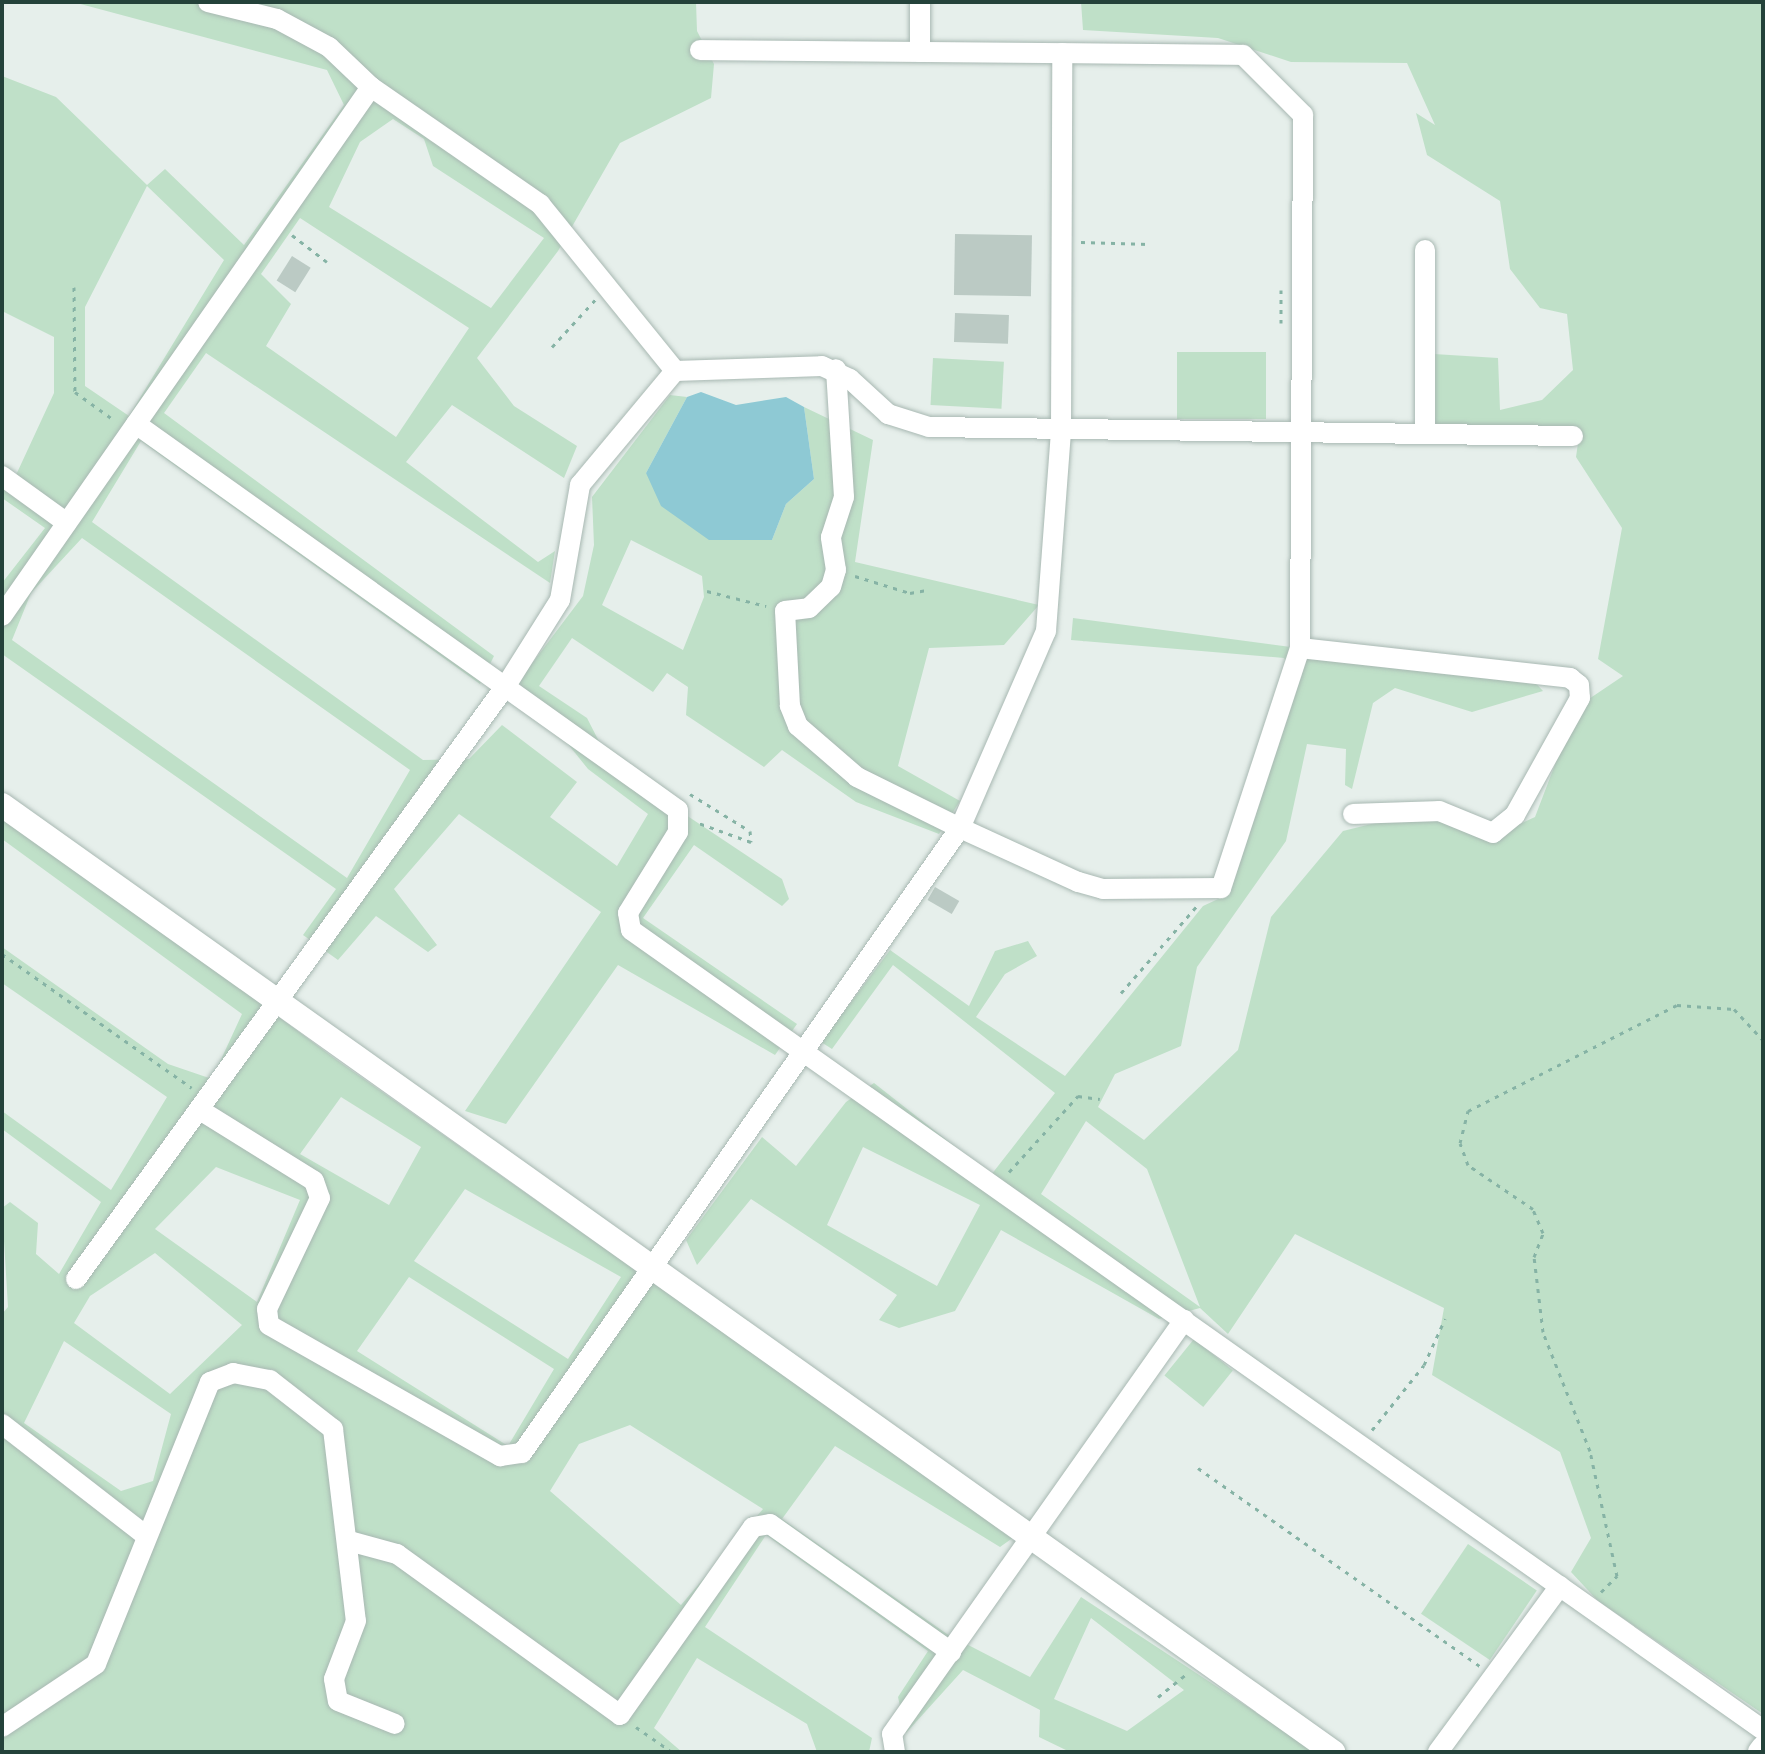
<!DOCTYPE html>
<html>
<head>
<meta charset="utf-8">
<style>
  body { margin:0 }
  #map { position:relative; width:1765px; height:1754px; overflow:hidden; background:#e6efeb; font-family:Mulish,sans-serif }
  div>[style] { position:absolute }
  [style*='--x'] { left:calc(var(--x)*1px); top:calc(var(--y)*1px); width:calc(var(--w)*1px); rotate:calc(var(--a)*1deg) }
  .green>* { inset:0; background:#bfe0c8; transform-origin:0 0 }
  .water>* { inset:0; background:#8ec9d4 }
  .building>* { inset:0; background:#bbcac4; transform-origin:0 0 }
  .path>* { height:3px; margin-top:-1.5px; transform-origin:0; background:repeating-linear-gradient(90deg,#86b3a5 0 4px,transparent 0 10px) }
  .roads { filter:drop-shadow(0 0 2px #a8b8b2) drop-shadow(0 0 2px #a8b8b2) }
  .minor>* { height:20px; margin:-10px; padding:0 10px; transform-origin:10px; border-radius:10px; background:#fff }
  .tertiary>* { height:24px; margin:-12px; padding:0 12px; transform-origin:12px; border-radius:12px; background:#fff }
  span { translate:-50% -50%; white-space:nowrap; text-align:center; line-height:1.15; -webkit-text-stroke:8px #f7fbf9; paint-order:stroke }
  .frame { position:absolute; inset:0; border:4px solid #24423a; pointer-events:none }
</style>
</head>
<body>
<div id="map">
  <div class="green">
    <i style="clip-path:polygon(evenodd,73px 2px,696px 2px,697px 31px,714px 64px,711px 98px,620px 143px,558px 251px,477px 358px,514px 406px,577px 446px,564px 478px,452px 405px,406px 462px,538px 562px,555px 551px,550px 583px,206px 353px,164px 413px,494px 656px,480px 684px,141px 441px,92px 522px,423px 760px,469px 759px,502px 725px,577px 782px,550px 817px,617px 866px,648px 814px,588px 769px,518px 682px,583px 596px,594px 545px,592px 497px,670px 395px,687px 397px,646px 473px,772px 540px,786px 504px,814px 479px,804px 407px,873px 440px,855px 562px,1039px 605px,1004px 645px,929px 648px,898px 766px,960px 801px,939px 834px,856px 802px,782px 750px,764px 767px,686px 715px,688px 687px,667px 673px,653px 692px,572px 638px,539px 686px,587px 718px,611px 765px,782px 879px,789px 899px,782px 906px,694px 845px,643px 918px,797px 1024px,775px 1055px,618px 965px,506px 1124px,465px 1111px,601px 912px,459px 814px,394px 889px,437px 945px,428px 952px,376px 916px,338px 960px,303px 935px,336px 889px,2px 654px,2px 583px,45px 528px,2px 498px,2px 466px,16px 475px,54px 393px,54px 337px,2px 311px,2px 76px,56px 97px,147px 185px,165px 169px,244px 245px,344px 105px,327px 70px,73px 2px,393px 119px,424px 139px,433px 166px,544px 238px,491px 308px,329px 207px,360px 142px,393px 119px,73px 2px,147px 186px,224px 260px,129px 416px,85px 386px,85px 307px,147px 186px,73px 2px,300px 218px,469px 328px,396px 437px,266px 346px,291px 304px,261px 274px,300px 218px,73px 2px,82px 538px,410px 770px,347px 878px,12px 640px,31px 593px,82px 538px,73px 2px,631px 540px,702px 576px,704px 597px,683px 650px,602px 605px,631px 540px)"></i>
    <i style="clip-path:polygon(evenodd,1081px 2px,1763px 2px,1763px 1714px,1598px 1601px,1571px 1572px,1591px 1538px,1560px 1452px,1432px 1375px,1444px 1308px,1295px 1234px,1228px 1334px,1200px 1308px,1159px 1319px,1001px 1230px,955px 1311px,899px 1328px,879px 1320px,897px 1295px,751px 1199px,697px 1265px,686px 1240px,762px 1137px,796px 1166px,846px 1102px,874px 1083px,991px 1175px,1055px 1093px,893px 965px,832px 1049px,821px 1042px,890px 950px,969px 1006px,995px 951px,1028px 941px,1037px 956px,1005px 974px,976px 1017px,1065px 1076px,1203px 906px,1229px 894px,1296px 676px,1284px 658px,1071px 640px,1073px 618px,1532px 679px,1543px 691px,1472px 712px,1395px 688px,1373px 703px,1352px 789px,1345px 785px,1346px 749px,1307px 744px,1286px 841px,1197px 967px,1181px 1046px,1115px 1074px,1098px 1107px,1144px 1140px,1238px 1050px,1271px 917px,1343px 831px,1427px 810px,1487px 839px,1535px 817px,1577px 707px,1623px 676px,1598px 659px,1622px 528px,1576px 457px,1580px 429px,1435px 427px,1434px 354px,1498px 358px,1500px 410px,1542px 400px,1573px 370px,1567px 314px,1540px 308px,1510px 269px,1500px 201px,1427px 155px,1416px 113px,1435px 125px,1407px 63px,1291px 62px,1218px 38px,1083px 30px,1081px 2px,1086px 1121px,1147px 1169px,1200px 1307px,1041px 1194px,1086px 1121px,1081px 2px,863px 1147px,980px 1205px,937px 1286px,827px 1225px,863px 1147px)"></i>
    <i style="left:1266px;top:352px;width:67px;height:89px;rotate:90deg"></i>
    <i style="left:933px;top:358px;width:71px;height:47px;rotate:3deg"></i>
    <i style="clip-path:polygon(evenodd,2px 811px,334px 1058px,1014px 1537px,1000px 1547px,835px 1446px,782px 1519px,947px 1634px,1030px 1677px,1081px 1597px,1316px 1752px,1070px 1752px,1039px 1737px,1040px 1710px,963px 1670px,906px 1733px,898px 1697px,928px 1651px,766px 1535px,705px 1627px,872px 1738px,869px 1752px,817px 1752px,807px 1724px,697px 1658px,654px 1728px,682px 1752px,2px 1752px,2px 1314px,8px 1307px,2px 1208px,10px 1202px,38px 1223px,36px 1254px,59px 1274px,101px 1202px,2px 1129px,2px 1111px,111px 1190px,167px 1097px,2px 983px,2px 947px,168px 1064px,212px 1079px,242px 1014px,2px 839px,2px 811px,341px 1097px,421px 1147px,389px 1205px,300px 1154px,341px 1097px,2px 811px,216px 1167px,300px 1200px,257px 1302px,155px 1229px,216px 1167px,2px 811px,465px 1189px,621px 1277px,568px 1359px,414px 1261px,465px 1189px,2px 811px,155px 1253px,242px 1325px,170px 1394px,74px 1323px,90px 1296px,155px 1253px,2px 811px,409px 1277px,554px 1369px,508px 1446px,357px 1351px,409px 1277px,2px 811px,64px 1341px,171px 1414px,153px 1481px,121px 1491px,24px 1423px,64px 1341px,2px 811px,630px 1425px,763px 1509px,681px 1605px,550px 1491px,579px 1444px,630px 1425px,2px 811px,1091px 1618px,1184px 1690px,1127px 1731px,1054px 1699px,1091px 1618px)"></i>
    <i style="left:1194px;top:1339px;width:50px;height:47px;rotate:39deg"></i>
    <i style="left:1468px;top:1544px;width:83px;height:84px;rotate:34deg"></i>
  </div>
  <div class="water">
    <i style="clip-path:polygon(701px 392px,736px 405px,786px 397px,804px 407px,814px 479px,786px 504px,772px 540px,709px 540px,661px 506px,646px 473px,687px 397px)"></i>
  </div>
  <div class="building">
    <i style="left:955px;top:234px;width:77px;height:61px;rotate:1deg"></i>
    <i style="left:292px;top:256px;width:22px;height:29px;rotate:32deg"></i>
    <i style="left:955px;top:313px;width:54px;height:29px;rotate:2deg"></i>
    <i style="left:935px;top:887px;width:28px;height:15px;rotate:30deg"></i>
  </div>
  <div class="path">
    <i style="--x:292;--y:235;--w:44;--a:37.6"></i>
    <i style="--x:1081;--y:242;--w:68;--a:1.7"></i>
    <i style="--x:74;--y:287;--w:105;--a:89.5"></i>
    <i style="--x:75;--y:392;--w:48;--a:35.7"></i>
    <i style="--x:1281;--y:323;--w:33;--a:-90"></i>
    <i style="--x:552;--y:347;--w:64;--a:-47.5"></i>
    <i style="--x:855;--y:576;--w:58;--a:17.2"></i>
    <i style="--x:910;--y:593;--w:17;--a:-10"></i>
    <i style="--x:707;--y:591;--w:61;--a:14.3"></i>
    <i style="--x:690;--y:794;--w:70;--a:31.7"></i>
    <i style="--x:750;--y:831;--w:11;--a:85"></i>
    <i style="--x:751;--y:842;--w:59;--a:-160"></i>
    <i style="--x:2;--y:954;--w:232;--a:35.2"></i>
    <i style="--x:1121;--y:993;--w:116;--a:-48.9"></i>
    <i style="--x:1009;--y:1172;--w:103;--a:-47.8"></i>
    <i style="--x:1078;--y:1096;--w:22;--a:8"></i>
    <i style="--x:1372;--y:1430;--w:83;--a:-51.3"></i>
    <i style="--x:1424;--y:1365;--w:51;--a:-65.5"></i>
    <i style="--x:1198;--y:1468;--w:345;--a:35.1"></i>
    <i style="--x:1601;--y:1592;--w:23;--a:-45"></i>
    <i style="--x:1617;--y:1576;--w:128;--a:-102.2"></i>
    <i style="--x:1590;--y:1451;--w:128;--a:-111.6"></i>
    <i style="--x:1543;--y:1332;--w:76;--a:-96.8"></i>
    <i style="--x:1534;--y:1257;--w:26;--a:-69"></i>
    <i style="--x:1543;--y:1233;--w:26;--a:-113"></i>
    <i style="--x:1533;--y:1209;--w:78;--a:-145.9"></i>
    <i style="--x:1468;--y:1165;--w:23;--a:-110"></i>
    <i style="--x:1460;--y:1143;--w:33;--a:-76"></i>
    <i style="--x:1468;--y:1111;--w:234;--a:-26.9"></i>
    <i style="--x:1677;--y:1005;--w:57;--a:4"></i>
    <i style="--x:1734;--y:1009;--w:42;--a:46.9"></i>
    <i style="--x:1158;--y:1697;--w:36;--a:-39"></i>
    <i style="--x:636;--y:1727;--w:44;--a:34.8"></i>
  </div>
  <div class="roads">
    <div class="minor">
      <i style="--x:208;--y:2;--w:71;--a:13.8"></i>
      <i style="--x:277;--y:19;--w:59;--a:28.3"></i>
      <i style="--x:329;--y:47;--w:58;--a:43.6"></i>
      <i style="--x:371;--y:87;--w:206;--a:34.7"></i>
      <i style="--x:540;--y:204;--w:215;--a:51"></i>
      <i style="--x:700;--y:50;--w:362;--a:0.5"></i>
      <i style="--x:920;--y:52;--w:50;--a:-90"></i>
      <i style="--x:136;--y:424;--w:665;--a:35.46"></i>
      <i style="--x:678;--y:810;--w:22;--a:90"></i>
      <i style="--x:678;--y:832;--w:95;--a:121.7"></i>
      <i style="--x:628;--y:913;--w:17;--a:80"></i>
      <i style="--x:631;--y:930;--w:1386;--a:35.25"></i>
      <i style="--x:1425;--y:434;--w:184;--a:-90"></i>
      <i style="--x:2;--y:476;--w:80;--a:35.9"></i>
      <i style="--x:2;--y:616;--w:645;--a:-55.1"></i>
      <i style="--x:1300;--y:648;--w:272;--a:6.3"></i>
      <i style="--x:1570;--y:678;--w:11;--a:38"></i>
      <i style="--x:1579;--y:685;--w:13;--a:86"></i>
      <i style="--x:1580;--y:698;--w:134;--a:119.1"></i>
      <i style="--x:1515;--y:815;--w:28;--a:141"></i>
      <i style="--x:1493;--y:833;--w:58;--a:-157.8"></i>
      <i style="--x:1439;--y:811;--w:86;--a:178"></i>
      <i style="--x:200;--y:1110;--w:134;--a:31.9"></i>
      <i style="--x:314;--y:1181;--w:18;--a:71"></i>
      <i style="--x:320;--y:1198;--w:123;--a:115.5"></i>
      <i style="--x:267;--y:1309;--w:16;--a:83"></i>
      <i style="--x:269;--y:1325;--w:266;--a:29.6"></i>
      <i style="--x:500;--y:1456;--w:22;--a:-8"></i>
      <i style="--x:522;--y:1453;--w:763;--a:-54.98"></i>
      <i style="--x:960;--y:828;--w:215;--a:-66.4"></i>
      <i style="--x:1046;--y:631;--w:202;--a:-85.7"></i>
      <i style="--x:1061;--y:430;--w:377;--a:-89.8"></i>
      <i style="--x:1062;--y:53;--w:181;--a:0.6"></i>
      <i style="--x:1243;--y:55;--w:85;--a:45"></i>
      <i style="--x:1303;--y:115;--w:533;--a:90.32"></i>
      <i style="--x:1300;--y:648;--w:253;--a:108.2"></i>
      <i style="--x:1221;--y:888;--w:118;--a:179.5"></i>
      <i style="--x:1103;--y:889;--w:26;--a:-164"></i>
      <i style="--x:1078;--y:882;--w:130;--a:-155.4"></i>
      <i style="--x:960;--y:828;--w:115;--a:-153.7"></i>
      <i style="--x:857;--y:777;--w:78;--a:-139.2"></i>
      <i style="--x:798;--y:726;--w:22;--a:-112"></i>
      <i style="--x:790;--y:706;--w:95;--a:-93"></i>
      <i style="--x:785;--y:611;--w:24;--a:-7"></i>
      <i style="--x:809;--y:608;--w:30;--a:-44"></i>
      <i style="--x:831;--y:587;--w:18;--a:-74"></i>
      <i style="--x:836;--y:570;--w:33;--a:-99"></i>
      <i style="--x:831;--y:537;--w:42;--a:-72"></i>
      <i style="--x:844;--y:497;--w:128;--a:-93.6"></i>
      <i style="--x:76;--y:1279;--w:735;--a:-54.08"></i>
      <i style="--x:507;--y:684;--w:99;--a:-57.8"></i>
      <i style="--x:560;--y:600;--w:117;--a:-80.1"></i>
      <i style="--x:580;--y:485;--w:148;--a:-50.2"></i>
      <i style="--x:675;--y:371;--w:147;--a:-1.9"></i>
      <i style="--x:822;--y:366;--w:31;--a:25"></i>
      <i style="--x:850;--y:379;--w:52;--a:42.6"></i>
      <i style="--x:888;--y:414;--w:43;--a:17.6"></i>
      <i style="--x:929;--y:427;--w:644;--a:0.8"></i>
      <i style="--x:2;--y:1424;--w:181;--a:37.8"></i>
      <i style="--x:349;--y:1541;--w:50;--a:15.2"></i>
      <i style="--x:397;--y:1554;--w:275;--a:35.8"></i>
      <i style="--x:620;--y:1715;--w:230;--a:-54.7"></i>
      <i style="--x:753;--y:1527;--w:17;--a:-10"></i>
      <i style="--x:770;--y:1524;--w:222;--a:35.3"></i>
      <i style="--x:2;--y:1727;--w:113;--a:-33.8"></i>
      <i style="--x:96;--y:1664;--w:304;--a:-68"></i>
      <i style="--x:210;--y:1382;--w:25;--a:-21"></i>
      <i style="--x:233;--y:1373;--w:38;--a:11"></i>
      <i style="--x:270;--y:1380;--w:80;--a:37.9"></i>
      <i style="--x:333;--y:1429;--w:193;--a:83.2"></i>
      <i style="--x:356;--y:1621;--w:62;--a:110.8"></i>
      <i style="--x:334;--y:1679;--w:22;--a:80"></i>
      <i style="--x:338;--y:1701;--w:61;--a:22"></i>
      <i style="--x:895;--y:1752;--w:18;--a:-99"></i>
      <i style="--x:892;--y:1734;--w:507;--a:-54.8"></i>
      <i style="--x:1438;--y:1752;--w:206;--a:-53.7"></i>
    </div>
    <div class="tertiary">
      <i style="--x:2;--y:805;--w:1634;--a:35.43"></i>
      <i style="--x:1760;--y:1752;--w:5;--a:-53"></i>
    </div>
  </div>
  <div class="frame"></div>
</div>
</body>
</html>
